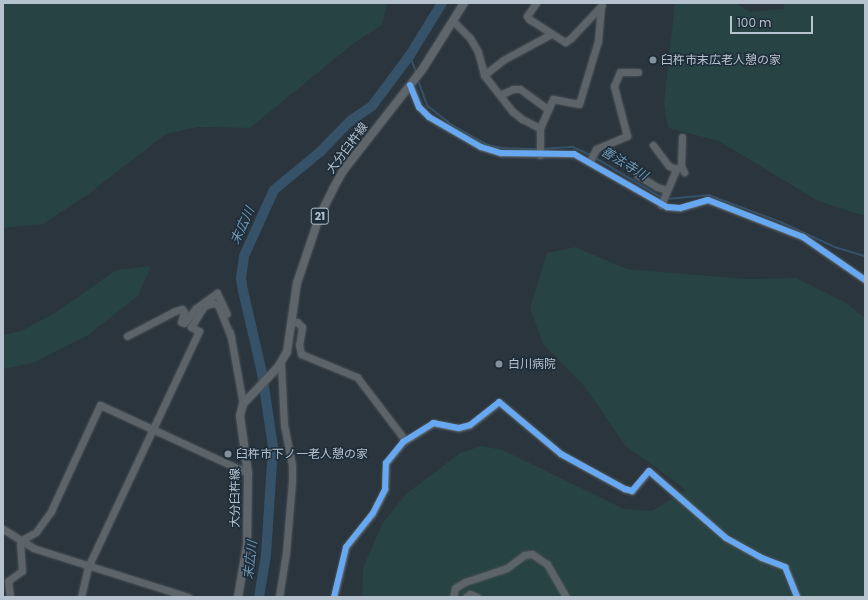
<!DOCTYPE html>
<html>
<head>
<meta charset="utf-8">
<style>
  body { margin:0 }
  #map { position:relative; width:868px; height:600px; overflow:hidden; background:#2b353d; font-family:Poppins,"Noto Sans JP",sans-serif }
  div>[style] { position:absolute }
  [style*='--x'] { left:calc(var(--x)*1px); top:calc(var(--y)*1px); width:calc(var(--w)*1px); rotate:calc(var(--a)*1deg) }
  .green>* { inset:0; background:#274343 }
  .stream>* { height:1.5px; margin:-0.75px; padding:0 0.75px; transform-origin:0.75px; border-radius:0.75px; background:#355269 }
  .river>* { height:10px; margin:-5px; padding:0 5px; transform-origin:5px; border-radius:5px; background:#355269 }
  .roads { filter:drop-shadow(0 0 1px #4a5157) drop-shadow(0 0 1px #4a5157) }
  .minor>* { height:7px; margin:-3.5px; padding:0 3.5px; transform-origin:3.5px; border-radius:3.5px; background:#5c6369 }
  .major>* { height:8px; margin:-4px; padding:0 4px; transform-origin:4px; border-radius:4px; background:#5e656b }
  .cycleway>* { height:6px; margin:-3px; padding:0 3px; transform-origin:3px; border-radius:3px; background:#66a8f1 }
  .dots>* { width:11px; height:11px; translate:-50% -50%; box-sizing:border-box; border:2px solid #1d2d39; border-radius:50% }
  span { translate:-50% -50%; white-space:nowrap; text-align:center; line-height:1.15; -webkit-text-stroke:3px #1d2d39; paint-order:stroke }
  .shield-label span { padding:1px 3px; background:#1d2d39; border:1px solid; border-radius:3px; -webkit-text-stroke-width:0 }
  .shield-label { font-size:11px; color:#b6c2cd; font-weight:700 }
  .poi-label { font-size:12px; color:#b6c2cd }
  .left { translate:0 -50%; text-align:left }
  .street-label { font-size:12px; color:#b6c2cd }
  .water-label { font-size:13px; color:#7398b3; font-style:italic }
  .frame { position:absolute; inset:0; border:4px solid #b6c2cd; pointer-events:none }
  .scale { position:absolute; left:730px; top:16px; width:83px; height:18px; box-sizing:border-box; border:2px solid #b6c2cd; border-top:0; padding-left:5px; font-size:12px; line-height:14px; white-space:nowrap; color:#b6c2cd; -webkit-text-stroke:3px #1d2d39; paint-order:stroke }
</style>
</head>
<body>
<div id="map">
  <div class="green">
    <i style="clip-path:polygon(3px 3px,387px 3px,382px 25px,354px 43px,250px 128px,198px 127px,166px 134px,87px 195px,43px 224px,3px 228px)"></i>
    <i style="clip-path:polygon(675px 3px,736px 3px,750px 12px,784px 9px,784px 3px,865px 3px,865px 216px,818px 201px,719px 141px,668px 128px,664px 103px)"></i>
    <i style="clip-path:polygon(575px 247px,627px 269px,745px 279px,796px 278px,848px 304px,865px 318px,865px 597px,362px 597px,363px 568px,382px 524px,406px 494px,460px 453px,481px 446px,503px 450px,624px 509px,652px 511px,686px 490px,625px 445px,585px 387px,543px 344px,530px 308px,547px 253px)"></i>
    <i style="clip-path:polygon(151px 266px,138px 296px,88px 335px,33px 363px,3px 369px,3px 335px,21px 331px,55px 313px,116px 270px)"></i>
  </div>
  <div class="stream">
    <i style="--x:410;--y:55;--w:19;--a:69"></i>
    <i style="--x:418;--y:79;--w:29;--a:70"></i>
    <i style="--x:428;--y:106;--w:31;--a:38"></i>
    <i style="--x:452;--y:125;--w:41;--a:29.1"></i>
    <i style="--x:488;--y:145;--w:16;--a:11"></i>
    <i style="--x:504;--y:148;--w:33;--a:2"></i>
    <i style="--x:542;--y:149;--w:31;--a:-4"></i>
    <i style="--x:573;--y:147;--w:20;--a:24"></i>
    <i style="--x:594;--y:157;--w:78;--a:30.8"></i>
    <i style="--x:667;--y:199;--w:42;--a:-5.4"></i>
    <i style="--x:709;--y:195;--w:77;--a:20.6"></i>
    <i style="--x:781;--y:222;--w:60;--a:24.8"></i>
    <i style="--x:835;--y:247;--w:31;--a:17"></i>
  </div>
  <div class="river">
    <i style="--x:259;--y:597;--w:43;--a:-80.5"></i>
    <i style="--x:266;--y:555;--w:108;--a:-86.3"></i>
    <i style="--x:273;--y:447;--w:75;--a:-98.5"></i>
    <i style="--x:262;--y:373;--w:84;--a:-103"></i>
    <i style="--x:243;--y:291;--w:13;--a:-99"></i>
    <i style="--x:241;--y:278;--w:22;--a:-82"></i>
    <i style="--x:244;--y:256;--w:72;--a:-65.6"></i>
    <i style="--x:274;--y:190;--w:60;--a:-39.6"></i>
    <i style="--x:320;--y:152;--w:43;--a:-45.9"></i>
    <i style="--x:350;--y:121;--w:27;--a:-34"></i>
    <i style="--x:372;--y:106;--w:64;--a:-53.3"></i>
    <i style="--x:410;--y:55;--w:61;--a:-58.4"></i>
  </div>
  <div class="roads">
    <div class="minor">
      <i style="--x:536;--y:3;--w:16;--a:125"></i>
      <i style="--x:527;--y:16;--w:4;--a:56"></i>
      <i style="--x:529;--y:19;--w:43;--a:32.6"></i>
      <i style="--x:565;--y:42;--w:7;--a:-34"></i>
      <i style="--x:571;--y:38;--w:45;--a:-46.8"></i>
      <i style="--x:453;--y:21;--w:24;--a:45"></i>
      <i style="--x:470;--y:38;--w:16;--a:60"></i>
      <i style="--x:478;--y:52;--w:24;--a:75"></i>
      <i style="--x:484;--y:75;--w:46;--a:52.1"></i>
      <i style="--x:512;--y:111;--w:13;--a:39"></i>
      <i style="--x:522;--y:119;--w:20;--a:27"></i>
      <i style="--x:540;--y:128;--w:27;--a:90"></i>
      <i style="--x:484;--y:75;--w:24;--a:-38"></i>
      <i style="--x:503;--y:60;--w:55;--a:-28.4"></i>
      <i style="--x:410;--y:85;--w:24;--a:68"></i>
      <i style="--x:419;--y:107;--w:14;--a:45"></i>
      <i style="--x:429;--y:117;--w:60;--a:30"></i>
      <i style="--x:481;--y:147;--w:21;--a:17"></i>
      <i style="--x:501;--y:153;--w:73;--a:0.8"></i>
      <i style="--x:574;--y:154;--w:107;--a:29.7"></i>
      <i style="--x:667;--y:207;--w:13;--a:4"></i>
      <i style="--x:680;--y:208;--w:29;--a:-16"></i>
      <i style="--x:708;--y:200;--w:102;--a:21.3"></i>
      <i style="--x:803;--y:237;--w:75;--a:34.7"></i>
      <i style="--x:500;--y:95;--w:14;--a:-25"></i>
      <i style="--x:513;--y:89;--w:7;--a:0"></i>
      <i style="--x:520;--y:89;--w:32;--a:36"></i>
      <i style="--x:540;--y:128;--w:32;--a:-66"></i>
      <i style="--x:553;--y:99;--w:26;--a:11"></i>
      <i style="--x:579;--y:104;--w:66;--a:-73.2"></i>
      <i style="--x:598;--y:41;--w:34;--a:-85"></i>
      <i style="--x:682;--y:137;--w:29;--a:92"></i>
      <i style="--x:681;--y:166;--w:7;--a:63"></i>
      <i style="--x:653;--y:145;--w:26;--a:53"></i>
      <i style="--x:669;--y:166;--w:8;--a:23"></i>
      <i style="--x:590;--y:161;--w:13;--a:-63"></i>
      <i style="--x:596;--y:149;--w:34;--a:-23"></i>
      <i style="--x:627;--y:136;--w:52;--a:-104.6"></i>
      <i style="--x:614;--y:86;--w:15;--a:-67"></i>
      <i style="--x:620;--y:72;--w:18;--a:0"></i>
      <i style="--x:637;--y:175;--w:23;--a:31"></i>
      <i style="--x:657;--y:187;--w:10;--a:17"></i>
      <i style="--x:661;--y:205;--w:39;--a:-67"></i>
      <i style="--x:676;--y:169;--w:6;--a:-31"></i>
      <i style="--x:291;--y:322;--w:6;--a:0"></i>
      <i style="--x:297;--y:322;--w:7;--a:45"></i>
      <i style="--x:302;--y:327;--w:18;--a:99"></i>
      <i style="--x:299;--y:345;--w:9;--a:77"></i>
      <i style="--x:301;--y:354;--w:61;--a:22.3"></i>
      <i style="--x:357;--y:377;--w:79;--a:52.7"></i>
      <i style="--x:230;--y:332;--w:73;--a:79.8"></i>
      <i style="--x:127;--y:336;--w:54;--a:-27.5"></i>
      <i style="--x:175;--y:311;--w:7;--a:-16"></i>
      <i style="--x:182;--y:309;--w:4;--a:56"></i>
      <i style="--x:184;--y:312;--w:10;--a:107"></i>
      <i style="--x:181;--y:322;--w:3;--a:18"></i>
      <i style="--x:184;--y:323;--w:19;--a:-51"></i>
      <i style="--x:196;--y:308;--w:26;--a:-36"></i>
      <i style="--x:217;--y:293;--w:23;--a:65"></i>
      <i style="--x:3;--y:529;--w:36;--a:32"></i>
      <i style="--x:33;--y:548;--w:163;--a:17.5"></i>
      <i style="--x:10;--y:597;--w:16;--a:-97"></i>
      <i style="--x:8;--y:581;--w:17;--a:-36"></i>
      <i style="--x:22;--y:571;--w:30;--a:-94"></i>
      <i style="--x:20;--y:541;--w:18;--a:-29"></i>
      <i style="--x:36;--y:532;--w:26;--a:-54"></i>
      <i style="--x:51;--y:511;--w:117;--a:-65.2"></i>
      <i style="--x:100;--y:405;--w:163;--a:24.7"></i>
      <i style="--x:81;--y:597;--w:31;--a:-77"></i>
      <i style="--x:88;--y:567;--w:261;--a:-64.8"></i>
      <i style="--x:199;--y:331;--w:9;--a:-153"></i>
      <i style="--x:191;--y:327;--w:25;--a:-58"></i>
      <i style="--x:204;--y:306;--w:9;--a:-18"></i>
      <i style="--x:213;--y:303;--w:5;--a:22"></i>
      <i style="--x:218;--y:305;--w:35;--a:68"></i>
      <i style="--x:279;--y:597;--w:45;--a:-81"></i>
      <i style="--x:286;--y:553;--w:72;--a:-85.2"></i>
      <i style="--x:292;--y:481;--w:16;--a:-90"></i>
      <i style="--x:292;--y:465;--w:41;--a:-101.3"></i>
      <i style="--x:284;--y:425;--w:62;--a:-92.8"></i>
      <i style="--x:334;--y:597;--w:51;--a:-76.5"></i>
      <i style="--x:346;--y:547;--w:43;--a:-51.5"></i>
      <i style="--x:373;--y:513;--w:27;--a:-63"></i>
      <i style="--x:385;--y:489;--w:26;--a:-88"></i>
      <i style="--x:386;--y:463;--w:27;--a:-51"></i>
      <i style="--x:403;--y:442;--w:36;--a:-32"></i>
      <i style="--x:433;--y:423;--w:26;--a:11"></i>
      <i style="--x:459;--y:428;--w:11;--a:-15"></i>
      <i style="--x:470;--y:425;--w:37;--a:-38"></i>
      <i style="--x:499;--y:402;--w:81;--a:40"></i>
      <i style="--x:561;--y:454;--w:73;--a:28.7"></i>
      <i style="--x:625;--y:489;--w:7;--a:16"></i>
      <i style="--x:632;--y:491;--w:26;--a:-50"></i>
      <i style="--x:649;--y:471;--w:102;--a:41"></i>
      <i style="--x:726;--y:538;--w:41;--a:29.1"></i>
      <i style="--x:762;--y:558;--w:25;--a:21"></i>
      <i style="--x:785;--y:567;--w:32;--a:68"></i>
      <i style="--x:453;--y:597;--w:9;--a:-77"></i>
      <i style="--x:455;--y:588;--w:12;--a:-31"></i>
      <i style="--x:465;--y:582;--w:44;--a:-18.4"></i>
      <i style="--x:507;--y:568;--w:21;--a:-37"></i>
      <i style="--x:524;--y:555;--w:8;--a:-7"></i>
      <i style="--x:532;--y:554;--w:18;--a:34"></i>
      <i style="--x:547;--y:564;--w:38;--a:60"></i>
      <i style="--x:466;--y:597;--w:5;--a:-37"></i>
      <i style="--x:470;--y:594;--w:8;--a:23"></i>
    </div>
    <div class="major">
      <i style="--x:238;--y:597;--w:53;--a:-80.2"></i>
      <i style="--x:247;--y:545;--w:72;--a:-89.2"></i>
      <i style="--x:248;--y:473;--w:58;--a:-98"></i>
      <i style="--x:240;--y:416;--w:12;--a:-76"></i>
      <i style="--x:243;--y:404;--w:51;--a:-46.6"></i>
      <i style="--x:278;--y:367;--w:17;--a:-59"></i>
      <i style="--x:287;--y:352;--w:70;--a:-81.8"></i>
      <i style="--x:297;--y:283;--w:72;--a:-71.3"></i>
      <i style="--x:320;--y:215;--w:29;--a:-63"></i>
      <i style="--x:333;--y:189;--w:21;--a:-61"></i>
      <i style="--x:343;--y:171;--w:128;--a:-52"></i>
      <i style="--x:422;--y:70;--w:79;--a:-57.9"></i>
    </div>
  </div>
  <div class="cycleway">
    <i style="--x:410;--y:85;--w:24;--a:68"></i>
    <i style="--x:419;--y:107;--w:14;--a:45"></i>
    <i style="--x:429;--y:117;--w:60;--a:30"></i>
    <i style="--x:481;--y:147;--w:21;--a:17"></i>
    <i style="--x:501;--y:153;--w:73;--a:0.8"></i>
    <i style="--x:574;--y:154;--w:107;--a:29.7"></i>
    <i style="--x:667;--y:207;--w:13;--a:4"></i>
    <i style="--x:680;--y:208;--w:29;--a:-16"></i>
    <i style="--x:708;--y:200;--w:102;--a:21.3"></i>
    <i style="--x:803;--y:237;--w:75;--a:34.7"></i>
    <i style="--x:334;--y:597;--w:51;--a:-76.5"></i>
    <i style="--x:346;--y:547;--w:43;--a:-51.5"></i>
    <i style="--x:373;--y:513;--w:27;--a:-63"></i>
    <i style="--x:385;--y:489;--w:26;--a:-88"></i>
    <i style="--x:386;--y:463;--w:27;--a:-51"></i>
    <i style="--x:403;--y:442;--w:36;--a:-32"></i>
    <i style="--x:433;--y:423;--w:26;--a:11"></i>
    <i style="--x:459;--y:428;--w:11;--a:-15"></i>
    <i style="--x:470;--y:425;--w:37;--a:-38"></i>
    <i style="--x:499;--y:402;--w:81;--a:40"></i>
    <i style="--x:561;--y:454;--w:73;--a:28.7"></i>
    <i style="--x:625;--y:489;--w:7;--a:16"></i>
    <i style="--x:632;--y:491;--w:26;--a:-50"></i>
    <i style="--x:649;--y:471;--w:102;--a:41"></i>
    <i style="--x:726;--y:538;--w:41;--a:29.1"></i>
    <i style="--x:762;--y:558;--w:25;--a:21"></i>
    <i style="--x:785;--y:567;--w:32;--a:68"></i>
  </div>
  <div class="dots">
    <i style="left:653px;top:60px;background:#85919b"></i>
    <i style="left:499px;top:364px;background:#85919b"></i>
    <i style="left:228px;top:454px;background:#85919b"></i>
  </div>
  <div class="shield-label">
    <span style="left:320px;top:216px">21</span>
  </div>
  <div class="poi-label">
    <span class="left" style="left:661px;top:60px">臼杵市末広老人憩の家</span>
    <span class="left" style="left:508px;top:364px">白川病院</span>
    <span class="left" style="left:236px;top:454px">臼杵市下ノ一老人憩の家</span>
  </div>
  <div class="street-label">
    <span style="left:347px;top:148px;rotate:-53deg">大分臼杵線</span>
    <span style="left:235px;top:498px;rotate:-90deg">大分臼杵線</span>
  </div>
  <div class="water-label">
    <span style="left:624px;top:164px;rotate:31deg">善法寺川</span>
    <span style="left:243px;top:226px;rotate:-65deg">末広川</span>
    <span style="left:251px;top:560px;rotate:-83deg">末広川</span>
  </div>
  <div class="frame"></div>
  <div class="scale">100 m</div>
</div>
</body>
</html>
